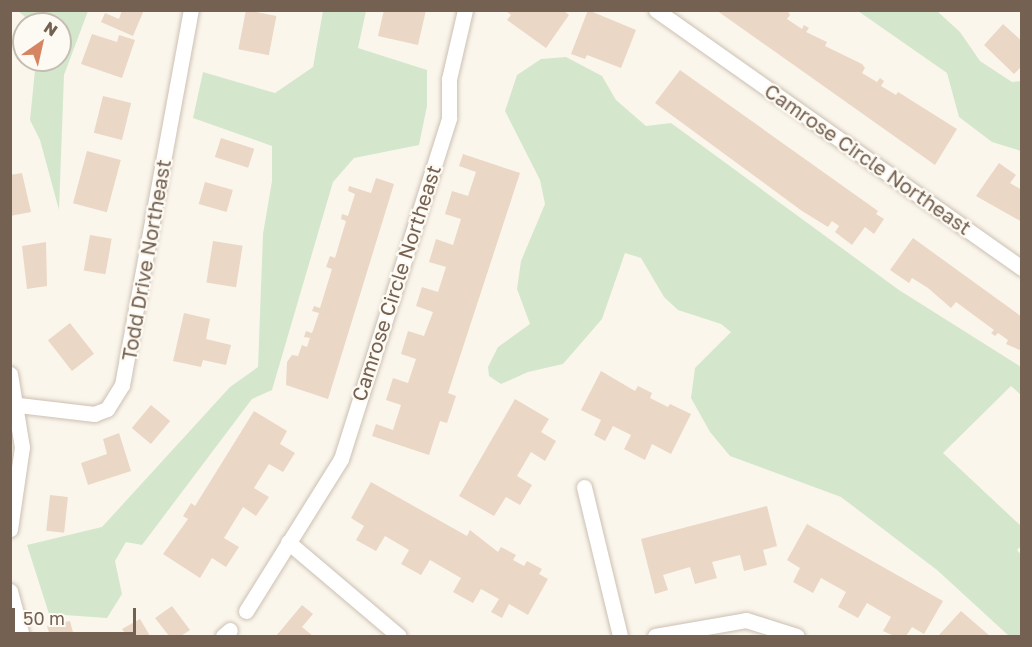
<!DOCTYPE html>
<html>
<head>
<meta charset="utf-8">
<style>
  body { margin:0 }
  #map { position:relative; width:1032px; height:647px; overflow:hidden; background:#fbf6ec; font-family:"Golos Text",sans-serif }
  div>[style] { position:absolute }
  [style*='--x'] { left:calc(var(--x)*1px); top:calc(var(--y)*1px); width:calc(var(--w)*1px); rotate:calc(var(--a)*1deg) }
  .green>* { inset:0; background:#d4e7cc }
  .building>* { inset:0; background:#ebd7c5; transform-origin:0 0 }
  .roads { filter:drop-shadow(0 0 2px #ccc0b3) drop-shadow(0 0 2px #ccc0b3) }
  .street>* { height:15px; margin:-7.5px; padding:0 7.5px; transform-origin:7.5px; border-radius:7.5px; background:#fff }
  span { translate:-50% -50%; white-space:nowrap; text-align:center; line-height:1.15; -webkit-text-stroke:4.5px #fdfaf3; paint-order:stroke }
  .street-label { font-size:20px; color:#746151 }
  .frame { position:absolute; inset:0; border:12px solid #746151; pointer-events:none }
  .north { position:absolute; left:12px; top:12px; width:60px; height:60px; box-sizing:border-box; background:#fdfaf3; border:2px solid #c6bdb2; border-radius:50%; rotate:34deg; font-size:16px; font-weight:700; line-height:24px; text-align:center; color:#746151 }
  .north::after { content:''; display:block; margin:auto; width:21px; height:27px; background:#d58561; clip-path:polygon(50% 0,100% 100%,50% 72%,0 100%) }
  .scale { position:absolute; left:12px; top:608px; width:124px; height:27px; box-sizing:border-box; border:3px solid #746151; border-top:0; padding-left:8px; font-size:18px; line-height:21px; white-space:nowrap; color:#746151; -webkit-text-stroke:4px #fdfaf3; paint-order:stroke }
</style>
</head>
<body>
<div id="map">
  <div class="green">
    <i style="clip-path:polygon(18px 11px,88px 11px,64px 75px,59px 210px,40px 140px,30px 120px,36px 60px,60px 60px,60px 24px,34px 24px)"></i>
    <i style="clip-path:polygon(323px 11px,366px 11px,358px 48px,427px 70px,427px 106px,419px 145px,354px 158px,333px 182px,272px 390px,252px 399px,142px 545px,126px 542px,115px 561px,122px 594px,107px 618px,49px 614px,27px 545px,102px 527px,230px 387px,258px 367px,263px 234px,272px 181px,272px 146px,193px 118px,203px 72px,275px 93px,313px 67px)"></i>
    <i style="clip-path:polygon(858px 11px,937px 11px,960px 32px,980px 61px,1012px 82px,1021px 81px,1021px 151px,992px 142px,959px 117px,947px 73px)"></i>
    <i style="clip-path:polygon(566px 57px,602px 76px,616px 100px,646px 126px,671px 123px,899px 290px,1021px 367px,1021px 395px,1011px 386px,943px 453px,1021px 526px,1021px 546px,1017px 550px,1022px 556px,1021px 636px,1009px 636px,937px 570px,841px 497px,730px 456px,710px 432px,691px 398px,695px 368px,731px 332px,721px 324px,678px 310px,664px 297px,641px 258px,625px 253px,602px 319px,563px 364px,528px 372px,501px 384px,489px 376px,488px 367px,498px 347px,530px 324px,517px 289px,521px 261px,545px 204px,540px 180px,505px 111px,517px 75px,541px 59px)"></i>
  </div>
  <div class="building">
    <i style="clip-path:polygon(122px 10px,144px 10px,133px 36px,101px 22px,105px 13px,119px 19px)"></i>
    <i style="left:246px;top:10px;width:31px;height:40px;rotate:11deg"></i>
    <i style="clip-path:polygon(384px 10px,426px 10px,418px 45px,378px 36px)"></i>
    <i style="clip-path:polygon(505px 10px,563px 10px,569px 15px,546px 48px,507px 20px,511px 15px)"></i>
    <i style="clip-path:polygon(588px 10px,636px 30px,621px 68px,587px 55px,585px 59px,571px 54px)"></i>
    <i style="clip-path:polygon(716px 10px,787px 10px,790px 15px,787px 19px,802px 29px,804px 25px,809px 28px,806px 32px,827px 42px,825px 46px,862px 64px,865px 68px,862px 73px,877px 82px,880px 78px,884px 81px,881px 86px,896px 95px,898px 92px,957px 129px,935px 165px)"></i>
    <i style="clip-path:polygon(1003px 24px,1022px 41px,1022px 66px,1014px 74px,984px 45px)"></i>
    <i style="clip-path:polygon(92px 34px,117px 42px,119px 35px,135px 40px,122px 78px,81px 64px)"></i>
    <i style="clip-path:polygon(680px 70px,878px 211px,876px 214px,884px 219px,874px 234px,865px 227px,852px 245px,835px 232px,839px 226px,832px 221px,828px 227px,802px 211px,655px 103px)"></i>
    <i style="left:103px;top:96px;width:29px;height:38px;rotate:14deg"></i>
    <i style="left:221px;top:138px;width:35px;height:20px;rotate:18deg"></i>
    <i style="left:87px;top:151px;width:35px;height:54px;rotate:15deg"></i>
    <i style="clip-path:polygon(463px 154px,520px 173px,448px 393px,456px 396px,447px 423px,440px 421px,429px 455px,372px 436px,376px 424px,393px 430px,401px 405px,386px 400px,393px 378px,408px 383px,416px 359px,401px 354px,408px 331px,424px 336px,433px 312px,416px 306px,422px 287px,438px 292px,446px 267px,429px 262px,436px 239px,453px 245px,461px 219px,445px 214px,452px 191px,468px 196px,476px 172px,459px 166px)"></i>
    <i style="clip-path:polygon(999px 163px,1016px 175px,1010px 183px,1022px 190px,1022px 222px,976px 196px)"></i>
    <i style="clip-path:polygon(22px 173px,31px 212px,10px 216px,10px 175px)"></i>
    <i style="clip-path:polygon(376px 178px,394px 184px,328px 399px,286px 385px,287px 362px,292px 355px,298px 356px,302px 345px,307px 347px,310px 338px,304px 337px,306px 331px,312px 333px,319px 313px,312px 311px,314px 306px,320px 308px,332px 269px,326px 267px,330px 256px,335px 258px,346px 221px,341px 219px,342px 214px,348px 216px,355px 194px,348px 191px,349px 186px,371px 193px)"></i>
    <i style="left:205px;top:182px;width:29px;height:23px;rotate:16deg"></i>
    <i style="left:90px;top:235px;width:22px;height:36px;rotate:10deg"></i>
    <i style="clip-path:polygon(913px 238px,1022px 317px,1022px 351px,1006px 344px,1008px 340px,998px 333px,995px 336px,991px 333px,994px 330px,956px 302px,951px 308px,928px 288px,912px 278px,909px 283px,890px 270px)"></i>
    <i style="left:213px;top:241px;width:30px;height:42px;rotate:9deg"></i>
    <i style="clip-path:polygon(46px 242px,47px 286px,27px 289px,22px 246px)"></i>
    <i style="clip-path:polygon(184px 313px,210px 319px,206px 339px,231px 345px,226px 365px,203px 360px,201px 367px,173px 361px)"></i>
    <i style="left:70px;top:323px;width:39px;height:28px;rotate:52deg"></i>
    <i style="clip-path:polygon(601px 371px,635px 391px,638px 386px,652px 393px,650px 398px,668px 407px,670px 404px,691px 414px,671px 454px,652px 444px,645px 460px,624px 449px,631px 435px,613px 426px,605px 441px,594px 435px,601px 420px,581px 410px)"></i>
    <i style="clip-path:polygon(515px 399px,549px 419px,541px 432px,556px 441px,545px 461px,531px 452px,517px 476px,532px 485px,520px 505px,506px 497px,494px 516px,459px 496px)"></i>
    <i style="left:151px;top:405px;width:25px;height:30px;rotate:40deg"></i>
    <i style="clip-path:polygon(254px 411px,287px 431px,280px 444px,295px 453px,283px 472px,269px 464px,254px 488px,269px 497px,256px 516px,243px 507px,224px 538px,239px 547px,226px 567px,212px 558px,200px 578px,163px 554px,188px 519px,183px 516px,191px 503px,195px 506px)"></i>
    <i style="clip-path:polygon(119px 433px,131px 471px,88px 485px,81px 463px,107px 454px,103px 439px)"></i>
    <i style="clip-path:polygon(371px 482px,467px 536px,470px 530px,498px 552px,501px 547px,516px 555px,513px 560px,524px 566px,527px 561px,542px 569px,539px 574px,548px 579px,528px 615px,509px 604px,502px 618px,491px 612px,499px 599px,481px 589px,473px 603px,453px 592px,461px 578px,430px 560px,421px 575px,401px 564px,409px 550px,385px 536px,376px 551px,356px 540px,364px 526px,351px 518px)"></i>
    <i style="left:50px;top:495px;width:18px;height:36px;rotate:6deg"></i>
    <i style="clip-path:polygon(767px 506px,777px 546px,763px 550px,767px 565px,744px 571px,740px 555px,712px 562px,717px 578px,695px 584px,690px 567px,663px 575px,668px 590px,655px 594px,641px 539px)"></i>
    <i style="clip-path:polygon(807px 524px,943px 601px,924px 634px,912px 627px,906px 636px,894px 636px,883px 631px,891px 617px,867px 603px,858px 618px,838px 607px,846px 592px,821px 578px,813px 593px,793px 582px,800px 568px,787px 560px)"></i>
    <i style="clip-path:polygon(302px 605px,313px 614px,302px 627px,313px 636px,276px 636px)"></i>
    <i style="clip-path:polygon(172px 606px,190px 630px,181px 636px,169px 636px,155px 618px)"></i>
    <i style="clip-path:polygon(961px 611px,990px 636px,939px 635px)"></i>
    <i style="clip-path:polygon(140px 619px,150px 636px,127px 636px,122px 629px)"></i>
    <i style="clip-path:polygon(70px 621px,74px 636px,50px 636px,47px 626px)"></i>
  </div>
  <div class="roads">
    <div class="street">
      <i style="--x:656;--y:10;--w:448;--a:35.2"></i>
      <i style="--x:10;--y:374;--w:74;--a:80.7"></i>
      <i style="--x:22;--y:447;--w:83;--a:98.3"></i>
      <i style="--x:10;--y:404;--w:85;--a:6.8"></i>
      <i style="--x:94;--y:414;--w:14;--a:-21"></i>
      <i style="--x:107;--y:409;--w:28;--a:-58"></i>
      <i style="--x:122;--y:385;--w:381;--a:-79.6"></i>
      <i style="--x:584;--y:487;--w:153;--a:76.4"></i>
      <i style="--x:288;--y:542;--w:145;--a:40.3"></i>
      <i style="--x:10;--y:591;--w:47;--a:75.1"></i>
      <i style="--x:246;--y:611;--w:179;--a:-58"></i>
      <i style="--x:341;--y:459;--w:358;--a:-72.4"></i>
      <i style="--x:449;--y:118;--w:39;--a:-90"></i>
      <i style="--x:449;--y:79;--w:71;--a:-76.9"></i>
      <i style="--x:223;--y:636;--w:9;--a:-41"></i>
      <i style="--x:655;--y:636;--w:92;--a:-10"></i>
      <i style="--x:746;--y:620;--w:53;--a:17.4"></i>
    </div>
  </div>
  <div class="street-label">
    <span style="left:868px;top:159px;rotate:35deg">Camrose Circle Northeast</span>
    <span style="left:146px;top:260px;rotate:-80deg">Todd Drive Northeast</span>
    <span style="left:396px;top:283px;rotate:-72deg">Camrose Circle Northeast</span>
  </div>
  <div class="frame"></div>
  <div class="north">N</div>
  <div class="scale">50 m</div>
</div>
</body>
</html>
